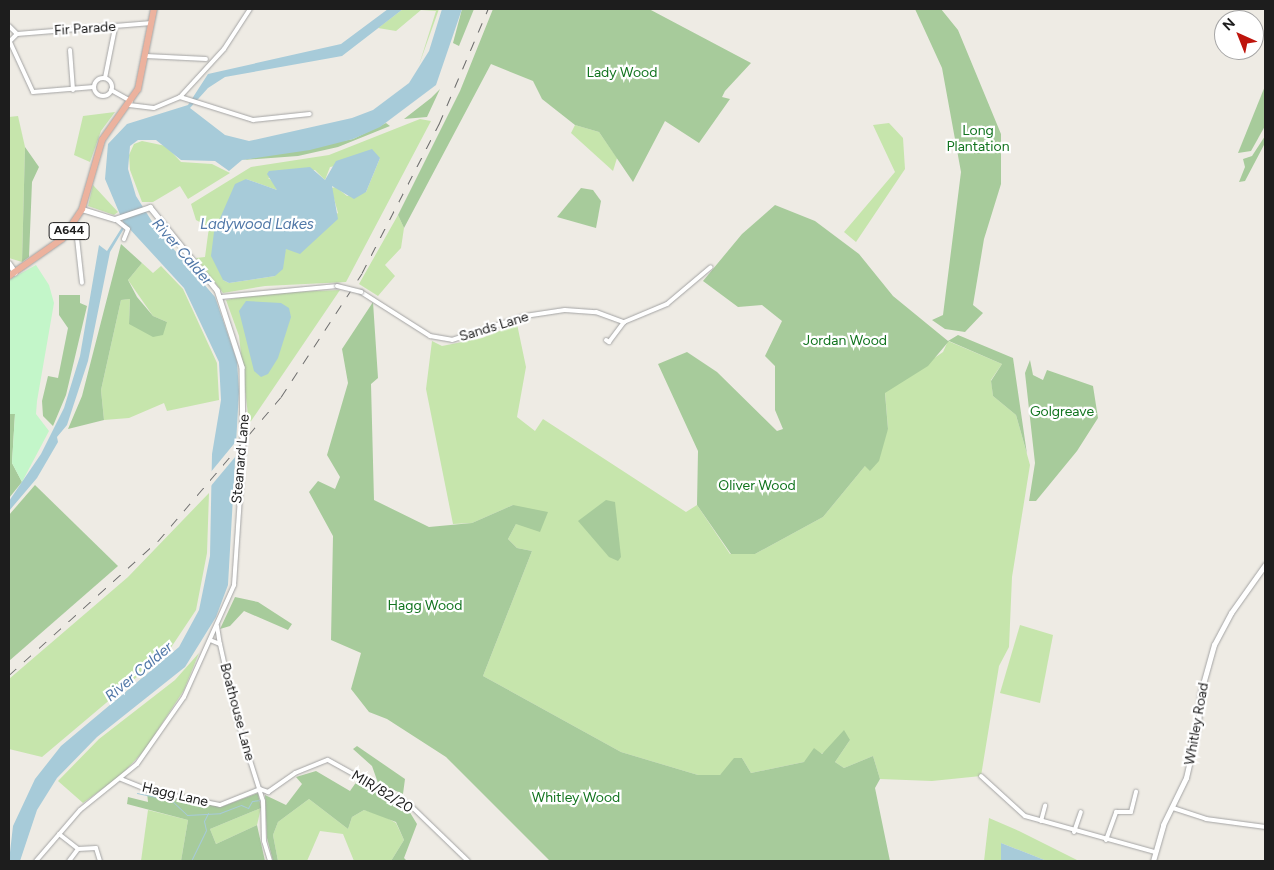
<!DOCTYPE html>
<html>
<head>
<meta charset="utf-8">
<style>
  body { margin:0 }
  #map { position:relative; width:1274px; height:870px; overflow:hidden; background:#eeebe4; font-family:Figtree,sans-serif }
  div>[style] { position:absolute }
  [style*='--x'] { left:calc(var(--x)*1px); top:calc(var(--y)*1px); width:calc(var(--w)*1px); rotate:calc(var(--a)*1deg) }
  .grass>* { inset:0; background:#c6e5ac }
  .forest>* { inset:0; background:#a7cb9b }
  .park>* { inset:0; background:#c3f6c9 }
  .water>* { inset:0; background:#a7cbd9 }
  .pier>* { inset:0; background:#eeebe4 }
  .stream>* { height:1px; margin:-0.5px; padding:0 0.5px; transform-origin:0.5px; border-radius:0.5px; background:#a7cbd9 }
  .roads { filter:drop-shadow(0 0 1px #a4a4a4) drop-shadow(0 0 1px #a4a4a4) }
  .minor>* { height:4px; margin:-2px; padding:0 2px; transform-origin:2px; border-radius:2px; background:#fff }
  .minor>.ring { margin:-2px; padding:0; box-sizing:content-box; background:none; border:4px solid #fff; border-radius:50% }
  .tertiary>* { height:4.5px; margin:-2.25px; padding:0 2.25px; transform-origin:2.25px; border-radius:2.25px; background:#fff }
  .trunk>* { height:6px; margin:-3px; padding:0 3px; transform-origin:3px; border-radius:3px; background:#ecb29e }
  .rail>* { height:1px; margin-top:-0.5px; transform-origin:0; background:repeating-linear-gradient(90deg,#6b6b6b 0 10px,transparent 0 20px) }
  .bridges { filter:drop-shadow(0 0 1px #a4a4a4) drop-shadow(0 0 1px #a4a4a4) }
  .minor-bridge>* { height:4px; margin:-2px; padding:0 2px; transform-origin:2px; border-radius:2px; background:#fff }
  span { translate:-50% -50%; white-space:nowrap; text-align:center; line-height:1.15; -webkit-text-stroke:4.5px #fff; paint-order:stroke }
  .shield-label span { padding:1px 4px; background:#fff; border:1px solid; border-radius:4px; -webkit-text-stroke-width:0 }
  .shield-label { font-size:12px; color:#1d1d1d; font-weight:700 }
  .street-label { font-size:14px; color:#1d1d1d }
  .park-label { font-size:14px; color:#12741f }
  .water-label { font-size:15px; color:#5077a7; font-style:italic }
  .frame { position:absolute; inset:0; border:10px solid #1d1d1d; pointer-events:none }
  .north { position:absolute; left:1214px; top:10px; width:50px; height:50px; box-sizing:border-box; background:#fff; border:1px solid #a5a5a5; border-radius:50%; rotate:316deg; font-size:14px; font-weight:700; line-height:20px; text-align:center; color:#1d1d1d }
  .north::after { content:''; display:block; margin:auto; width:18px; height:22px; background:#be140c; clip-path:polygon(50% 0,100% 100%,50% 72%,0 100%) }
</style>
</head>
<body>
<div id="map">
  <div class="grass">
    <i style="clip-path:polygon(403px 9px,439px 9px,419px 65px,436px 11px,421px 10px,396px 31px,378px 28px)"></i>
    <i style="clip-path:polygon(115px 112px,101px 131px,90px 162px,74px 155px,83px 116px)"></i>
    <i style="clip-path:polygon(18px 116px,25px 147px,22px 262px,9px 258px,9px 117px)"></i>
    <i style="clip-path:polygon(evenodd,420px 119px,431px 121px,346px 282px,265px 286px,223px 293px,196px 258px,205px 257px,209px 227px,196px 220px,191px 204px,251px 167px,329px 155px,420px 119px,380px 158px,366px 192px,347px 196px,336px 187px,331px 188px,338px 213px,286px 249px,275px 276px,229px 283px,223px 280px,246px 179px,277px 190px,276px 183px,268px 178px,315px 170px,325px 180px,330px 167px,380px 158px)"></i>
    <i style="clip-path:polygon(889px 123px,903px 138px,905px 169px,856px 242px,844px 232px,895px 172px,873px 125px)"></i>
    <i style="clip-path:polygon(575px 125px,599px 132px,617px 158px,613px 171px,571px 133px)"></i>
    <i style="clip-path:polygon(142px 141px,166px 146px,181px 162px,212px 164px,230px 173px,188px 199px,180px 186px,153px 202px,142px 202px,130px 170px,129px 155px,134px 144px)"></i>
    <i style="clip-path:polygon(93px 185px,118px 212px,114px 215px,88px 206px)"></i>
    <i style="clip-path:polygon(398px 215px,404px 228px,401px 248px,385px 265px,395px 276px,378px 296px,359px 284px)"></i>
    <i style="clip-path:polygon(142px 263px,153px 273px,161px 266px,183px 289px,217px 363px,219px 400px,167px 411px,164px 403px,129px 418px,104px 420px,101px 390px,121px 300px,130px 299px,129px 324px,167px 322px,153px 316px,128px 280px)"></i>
    <i style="clip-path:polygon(340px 290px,249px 424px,239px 336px,226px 300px,263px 293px)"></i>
    <i style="clip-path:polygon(517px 324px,526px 367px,517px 417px,535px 431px,543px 419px,686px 512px,697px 505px,730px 554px,755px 554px,823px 517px,865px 466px,888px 429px,885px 392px,943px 352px,948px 341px,1002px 364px,991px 380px,993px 396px,1016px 415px,1030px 465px,1012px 577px,1009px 647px,999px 666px,981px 776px,932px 781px,880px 779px,873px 756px,844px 768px,835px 762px,850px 740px,804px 762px,751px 773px,742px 758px,720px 775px,698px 775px,621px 752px,483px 676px,532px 551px,517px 548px,508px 539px,516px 524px,529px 525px,513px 505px,472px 523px,453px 524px,426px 389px,432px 341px,442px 346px,482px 338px)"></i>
    <i style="clip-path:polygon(209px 493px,207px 553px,196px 610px,170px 649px,42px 757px,9px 749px,9px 679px,128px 577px)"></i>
    <i style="clip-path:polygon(1020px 625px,1053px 635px,1040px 703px,1000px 693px)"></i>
    <i style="clip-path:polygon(199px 653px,184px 690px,144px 751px,120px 776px,83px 803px,58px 781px,99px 739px,175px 680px)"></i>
    <i style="clip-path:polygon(309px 799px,348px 829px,352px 817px,364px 810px,382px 815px,396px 823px,404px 840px,391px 861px,354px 861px,343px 834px,320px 831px,307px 861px,278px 861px,273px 835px,278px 822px)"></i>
    <i style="clip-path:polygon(261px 808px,257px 825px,216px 844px,210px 829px)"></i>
    <i style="clip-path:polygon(148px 810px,188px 820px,181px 861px,141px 861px)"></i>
    <i style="clip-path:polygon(989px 818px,1019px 831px,1079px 861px,1047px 861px,1001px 843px,1001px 861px,984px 861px)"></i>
  </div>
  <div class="forest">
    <i style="clip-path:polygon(462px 9px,474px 9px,459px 46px,453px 43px)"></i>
    <i style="clip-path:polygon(493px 9px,649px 9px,751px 63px,725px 91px,722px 97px,730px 99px,699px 143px,665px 121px,633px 182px,599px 132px,575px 125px,542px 99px,533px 81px,491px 64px,404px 228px,398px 215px,460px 91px)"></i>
    <i style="clip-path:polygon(915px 9px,941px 9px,958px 30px,1001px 134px,1001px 184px,984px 239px,973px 305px,983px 313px,965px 332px,945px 329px,932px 320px,943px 315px,961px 172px,942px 68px)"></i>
    <i style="clip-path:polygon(1265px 86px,1265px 126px,1251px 151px,1238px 153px)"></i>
    <i style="clip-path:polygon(440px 89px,427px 117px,404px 119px,431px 98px)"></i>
    <i style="clip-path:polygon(386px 123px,390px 126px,338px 147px,298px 156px,242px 160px,353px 139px)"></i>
    <i style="clip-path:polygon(1265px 136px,1265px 143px,1245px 181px,1239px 182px,1245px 167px,1243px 159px,1252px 156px)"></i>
    <i style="clip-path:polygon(25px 147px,39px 167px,32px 182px,29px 257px,22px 262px)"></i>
    <i style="clip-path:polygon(581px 188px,593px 190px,601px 201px,596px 228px,557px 217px)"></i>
    <i style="clip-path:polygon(775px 205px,815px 221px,859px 254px,893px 296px,948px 341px,958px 335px,1013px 358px,1027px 454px,1016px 415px,993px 396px,991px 381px,1002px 364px,949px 341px,928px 366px,885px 393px,888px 429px,879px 461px,870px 471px,865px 466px,823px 517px,755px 554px,731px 554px,697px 505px,698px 451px,658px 364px,687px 352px,717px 372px,777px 431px,783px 429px,775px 410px,775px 366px,765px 356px,782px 321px,762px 305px,738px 307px,703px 281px,742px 234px)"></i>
    <i style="clip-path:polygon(121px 244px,142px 263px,128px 280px,137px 297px,153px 316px,167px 322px,163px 335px,153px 337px,129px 324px,130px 299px,121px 300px,101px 390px,104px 420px,68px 429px,82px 396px)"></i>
    <i style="clip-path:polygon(59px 295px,80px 295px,80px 303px,87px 306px,66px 395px,53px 426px,43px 416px,42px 401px,48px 376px,58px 378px,68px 328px,59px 315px)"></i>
    <i style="clip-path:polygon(373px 302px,378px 378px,371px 384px,374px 500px,429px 527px,472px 523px,513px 505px,548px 512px,540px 532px,516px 524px,508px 539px,517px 548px,532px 551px,483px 676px,621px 752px,698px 775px,720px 775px,734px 758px,742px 758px,751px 773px,804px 762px,814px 748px,822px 754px,844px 730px,850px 740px,835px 762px,844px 768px,873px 756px,880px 779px,875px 788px,890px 861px,550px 861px,446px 757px,387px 719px,369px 712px,351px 689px,361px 653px,331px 640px,333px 536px,309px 492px,318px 481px,335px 489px,340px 477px,327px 455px,348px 383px,342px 349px)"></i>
    <i style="clip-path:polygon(1030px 360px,1033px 375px,1043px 380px,1047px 370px,1093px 386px,1098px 418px,1077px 451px,1036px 501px,1029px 501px,1035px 463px,1025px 373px)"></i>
    <i style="clip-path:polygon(9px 414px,15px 414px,12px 463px,22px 482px,9px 498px)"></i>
    <i style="clip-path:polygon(35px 485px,118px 566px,9px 661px,9px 515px)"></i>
    <i style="clip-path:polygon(606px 500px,615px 502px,621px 557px,618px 561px,609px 557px,578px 521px)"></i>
    <i style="clip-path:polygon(235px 597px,258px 602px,292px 624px,288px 630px,244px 611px,230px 626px,220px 629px)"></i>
    <i style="clip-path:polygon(357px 746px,405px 779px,403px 794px,378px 783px,372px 766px,353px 749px)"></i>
    <i style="clip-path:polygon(316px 771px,350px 791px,357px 781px,406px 806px,417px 824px,404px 858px,407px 861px,391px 861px,404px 840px,396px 822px,364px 810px,352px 817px,348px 829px,309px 799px,278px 822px,273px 835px,278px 861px,273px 861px,267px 838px,265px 795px,286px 805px,302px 784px,296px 777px)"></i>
    <i style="clip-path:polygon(147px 792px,221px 807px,258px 793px,261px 808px,210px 829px,216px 844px,257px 825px,265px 861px,181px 861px,188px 820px,127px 804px,128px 797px,148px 802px)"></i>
  </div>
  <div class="park">
    <i style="clip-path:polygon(36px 265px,49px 285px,54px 303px,37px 401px,36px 414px,49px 431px,22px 482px,12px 463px,15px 414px,9px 414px,9px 280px)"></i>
  </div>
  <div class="water">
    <i style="clip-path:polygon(388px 9px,403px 9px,342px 56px,225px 77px,208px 88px,190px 108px,225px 135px,249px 141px,352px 118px,373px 110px,409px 83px,429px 51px,442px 9px,462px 9px,436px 85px,380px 127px,353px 139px,310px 150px,242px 160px,229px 171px,215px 161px,181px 160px,156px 140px,138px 140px,130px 146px,128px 169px,136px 196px,158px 231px,215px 297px,237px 361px,239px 391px,228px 585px,216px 617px,185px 667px,97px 737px,57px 778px,37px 810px,20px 861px,9px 861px,13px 826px,35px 779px,61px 746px,179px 647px,199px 610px,210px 556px,212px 454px,221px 400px,219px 362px,184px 288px,126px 225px,110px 252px,88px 361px,67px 425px,57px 437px,58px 442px,37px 478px,9px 511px,9px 501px,41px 454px,64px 408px,80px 356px,99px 245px,107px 251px,124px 224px,105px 179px,108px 144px,127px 124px,188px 105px,208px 74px,341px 44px)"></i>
    <i style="clip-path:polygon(372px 149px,380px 158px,366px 192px,354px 199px,332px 186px,338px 219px,300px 254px,286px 249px,283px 269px,275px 276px,229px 283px,223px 280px,211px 256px,214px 232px,235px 184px,246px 179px,277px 190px,267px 174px,269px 171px,310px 167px,325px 180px,336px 161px)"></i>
    <i style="clip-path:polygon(246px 301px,281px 303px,289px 308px,291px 317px,278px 358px,268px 374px,261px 377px,254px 371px,239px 311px)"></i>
    <i style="clip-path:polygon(1001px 843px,1047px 861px,1001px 861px)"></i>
  </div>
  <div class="pier">
    <i style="clip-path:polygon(238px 439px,236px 456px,210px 487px,210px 473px)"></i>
  </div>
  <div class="stream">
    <i style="--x:137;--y:793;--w:35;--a:12"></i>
    <i style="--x:171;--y:800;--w:22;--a:43"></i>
    <i style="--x:187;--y:815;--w:33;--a:-3"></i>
    <i style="--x:220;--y:813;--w:22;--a:-21"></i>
    <i style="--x:241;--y:805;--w:8;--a:23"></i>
    <i style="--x:248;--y:808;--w:8;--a:-60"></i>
    <i style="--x:252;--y:801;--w:9;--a:-6"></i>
    <i style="--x:191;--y:861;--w:34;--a:-64"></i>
    <i style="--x:206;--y:830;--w:9;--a:-103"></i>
    <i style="--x:204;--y:821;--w:9;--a:-63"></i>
  </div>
  <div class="roads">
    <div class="minor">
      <i style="--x:9;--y:26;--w:11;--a:45"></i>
      <i style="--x:17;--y:34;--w:11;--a:135"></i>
      <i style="--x:17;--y:34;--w:135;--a:-4.7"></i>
      <i style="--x:10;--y:42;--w:55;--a:65.3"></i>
      <i style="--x:33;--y:92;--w:61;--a:-4.7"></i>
      <i style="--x:70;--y:50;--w:40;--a:85.7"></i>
      <i style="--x:146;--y:56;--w:60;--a:2.9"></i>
      <i style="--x:105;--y:78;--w:51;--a:-78.7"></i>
      <i class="ring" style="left:94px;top:78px;width:14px;height:14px"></i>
      <i style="--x:111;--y:90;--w:23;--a:29"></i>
      <i style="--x:180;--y:97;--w:77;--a:17.5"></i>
      <i style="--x:253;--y:120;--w:57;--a:-6"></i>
      <i style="--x:129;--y:105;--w:25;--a:7"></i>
      <i style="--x:154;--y:108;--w:28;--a:-23"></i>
      <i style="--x:180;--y:97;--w:65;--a:-47.5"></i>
      <i style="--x:224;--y:49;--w:48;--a:-57"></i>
      <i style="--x:115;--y:219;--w:16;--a:38"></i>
      <i style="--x:128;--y:229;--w:11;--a:112"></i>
      <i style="--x:71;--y:229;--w:11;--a:56"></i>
      <i style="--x:77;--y:238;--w:45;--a:83.7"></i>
      <i style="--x:361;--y:292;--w:82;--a:32.5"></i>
      <i style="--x:430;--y:336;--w:22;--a:10"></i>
      <i style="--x:452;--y:340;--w:77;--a:-18.2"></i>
      <i style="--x:525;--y:316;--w:40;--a:-8.5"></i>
      <i style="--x:565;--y:310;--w:31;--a:4"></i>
      <i style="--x:596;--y:312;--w:30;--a:20"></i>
      <i style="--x:624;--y:322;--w:47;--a:-22.7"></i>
      <i style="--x:667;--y:304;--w:57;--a:-40.1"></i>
      <i style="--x:221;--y:297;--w:117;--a:-5.4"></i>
      <i style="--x:606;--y:340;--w:4;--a:34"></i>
      <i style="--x:609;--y:342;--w:25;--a:-53"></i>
      <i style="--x:217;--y:626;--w:18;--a:81"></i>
      <i style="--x:210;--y:640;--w:11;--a:22"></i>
      <i style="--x:220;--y:644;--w:74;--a:77.5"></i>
      <i style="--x:236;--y:716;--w:89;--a:72.4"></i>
      <i style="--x:263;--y:801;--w:40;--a:88.6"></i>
      <i style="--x:264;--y:841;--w:21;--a:73"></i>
      <i style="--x:981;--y:776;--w:59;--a:42.3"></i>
      <i style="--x:1025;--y:816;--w:135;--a:15.5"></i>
      <i style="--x:121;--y:779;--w:31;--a:22"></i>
      <i style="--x:150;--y:791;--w:71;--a:11.3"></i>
      <i style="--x:220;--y:805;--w:43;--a:-21.8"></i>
      <i style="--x:260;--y:789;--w:9;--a:21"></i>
      <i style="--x:268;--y:792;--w:33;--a:-35"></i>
      <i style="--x:295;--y:773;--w:35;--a:-22"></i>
      <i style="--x:328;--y:760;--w:95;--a:29"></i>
      <i style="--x:411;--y:806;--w:79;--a:44"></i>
      <i style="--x:1173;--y:808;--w:35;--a:18"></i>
      <i style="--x:1206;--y:819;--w:60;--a:7.7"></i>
      <i style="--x:1041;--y:821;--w:16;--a:-75"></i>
      <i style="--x:1074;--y:832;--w:21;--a:-71"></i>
      <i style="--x:59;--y:834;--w:24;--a:38"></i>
      <i style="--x:78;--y:849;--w:18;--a:-3"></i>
      <i style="--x:96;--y:848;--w:14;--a:73"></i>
      <i style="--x:1106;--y:840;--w:30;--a:-70"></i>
      <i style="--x:1116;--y:812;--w:15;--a:0"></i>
      <i style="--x:1131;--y:812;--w:21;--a:-76"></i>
      <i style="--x:36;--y:861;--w:67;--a:-49.2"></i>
      <i style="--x:80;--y:810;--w:73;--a:-38.9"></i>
      <i style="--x:137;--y:764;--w:82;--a:-55"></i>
      <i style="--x:184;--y:697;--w:123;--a:-65.9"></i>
      <i style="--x:234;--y:585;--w:132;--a:-86.1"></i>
      <i style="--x:69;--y:861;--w:15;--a:-53"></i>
    </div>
    <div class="tertiary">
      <i style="--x:82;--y:209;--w:34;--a:17"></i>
      <i style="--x:115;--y:219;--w:37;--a:-19"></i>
      <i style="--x:150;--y:207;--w:107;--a:51.1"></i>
      <i style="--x:217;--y:290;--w:81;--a:72"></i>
      <i style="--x:242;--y:367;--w:86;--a:89.3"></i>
      <i style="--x:9;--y:263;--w:11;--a:56"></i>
      <i style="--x:1153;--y:861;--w:37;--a:-74"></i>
      <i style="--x:1163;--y:825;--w:52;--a:-63.9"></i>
      <i style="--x:1186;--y:778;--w:53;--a:-77"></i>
      <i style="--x:1198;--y:726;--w:31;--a:-86"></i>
      <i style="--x:1200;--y:695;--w:52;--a:-74.4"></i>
      <i style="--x:1214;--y:645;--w:36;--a:-62"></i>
      <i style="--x:1231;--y:613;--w:59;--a:-54.7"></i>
    </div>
    <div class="trunk">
      <i style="--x:9;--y:276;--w:65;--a:-34.9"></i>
      <i style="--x:62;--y:239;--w:36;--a:-56"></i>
      <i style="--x:82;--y:209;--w:72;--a:-73.8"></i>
      <i style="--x:102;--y:140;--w:62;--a:-54.8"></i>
      <i style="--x:138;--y:89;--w:82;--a:-78.7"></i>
    </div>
  </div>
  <div class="rail">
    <i style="--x:9;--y:675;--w:200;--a:-42"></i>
    <i style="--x:158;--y:541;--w:189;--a:-49.5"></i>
    <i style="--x:281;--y:397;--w:148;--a:-56.8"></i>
    <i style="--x:362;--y:273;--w:168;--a:-62.7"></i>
    <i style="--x:439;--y:124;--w:125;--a:-66.9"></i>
  </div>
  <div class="bridges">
    <div class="minor-bridge">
      <i style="--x:337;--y:286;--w:25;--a:14"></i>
    </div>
  </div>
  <div class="shield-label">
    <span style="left:69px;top:231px">A644</span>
  </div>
  <div class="street-label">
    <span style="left:85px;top:29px;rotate:-4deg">Fir Parade</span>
    <span style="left:494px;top:327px;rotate:-17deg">Sands Lane</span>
    <span style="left:241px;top:459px;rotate:-85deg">Steanard Lane</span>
    <span style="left:237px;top:712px;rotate:75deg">Boathouse Lane</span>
    <span style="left:1197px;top:724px;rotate:-80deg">Whitley Road</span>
    <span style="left:382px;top:792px;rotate:31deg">MIR/82/20</span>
    <span style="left:175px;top:795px;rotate:13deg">Hagg Lane</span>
  </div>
  <div class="park-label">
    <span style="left:622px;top:73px">Lady Wood</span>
    <span style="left:978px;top:139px">Long<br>Plantation</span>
    <span style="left:845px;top:341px">Jordan Wood</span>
    <span style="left:1062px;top:412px">Golgreave</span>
    <span style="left:757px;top:486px">Oliver Wood</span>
    <span style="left:425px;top:606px">Hagg Wood</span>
    <span style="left:576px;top:798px">Whitley Wood</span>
  </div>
  <div class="water-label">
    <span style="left:257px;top:225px">Ladywood Lakes</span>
    <span style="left:182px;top:252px;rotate:49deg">River Calder</span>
    <span style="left:139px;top:672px;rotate:-40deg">River Calder</span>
  </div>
  <div class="frame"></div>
  <div class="north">N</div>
</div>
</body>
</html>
